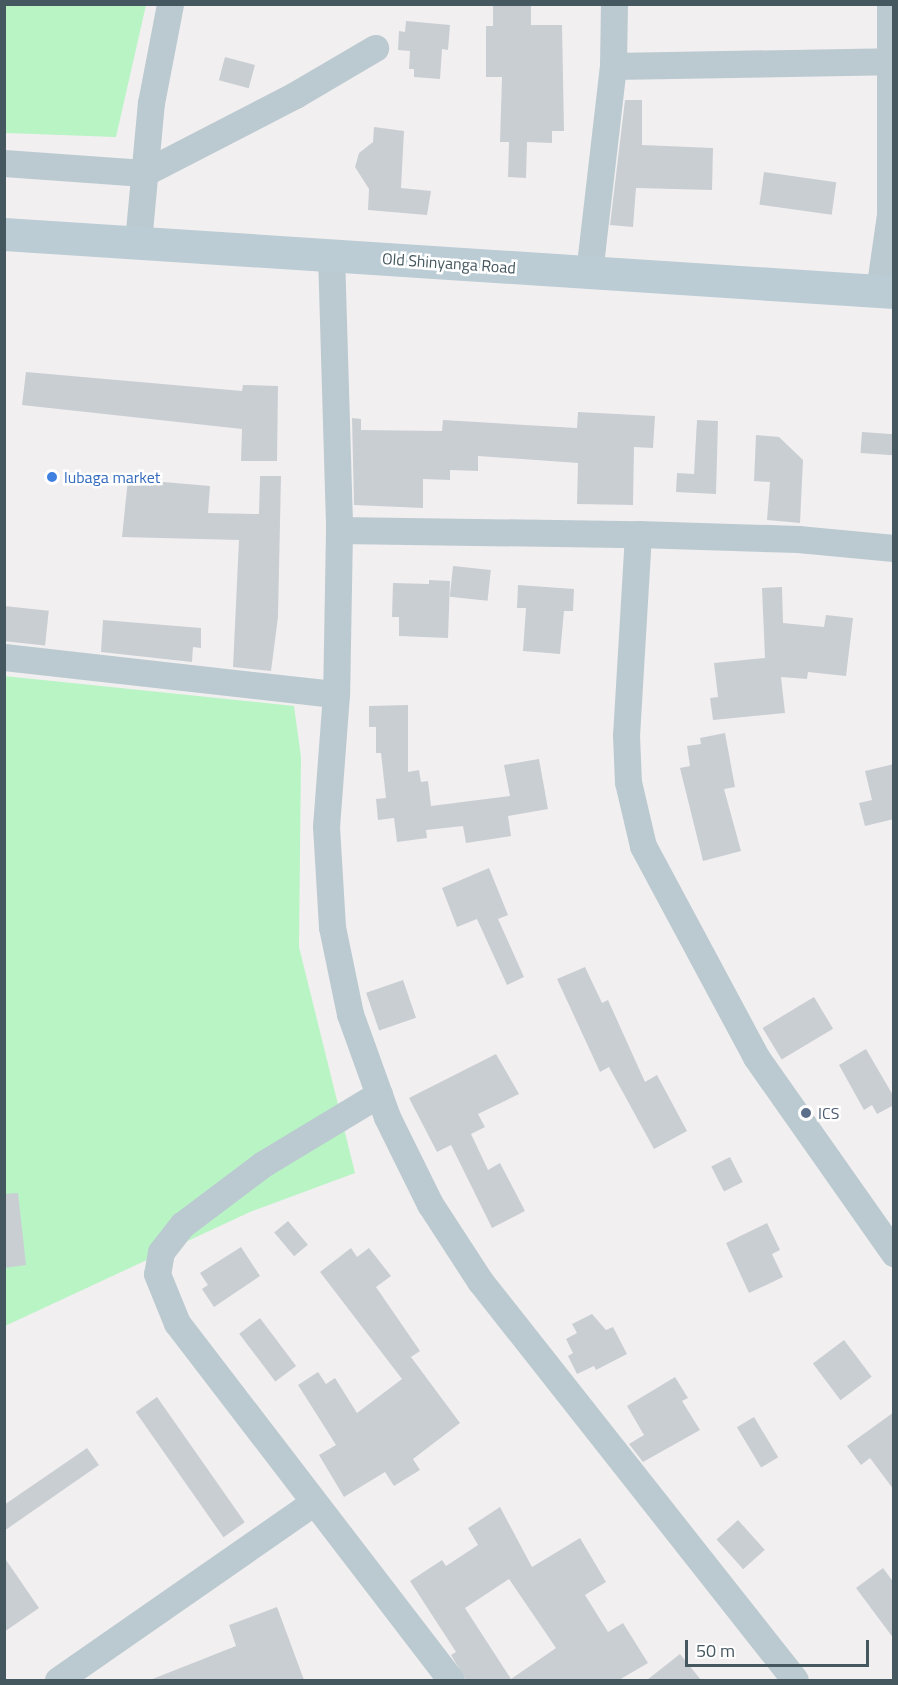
<!DOCTYPE html>
<html>
<head>
<meta charset="utf-8">
<style>
  body { margin:0 }
  #map { position:relative; width:898px; height:1685px; overflow:hidden; background:#f2eff0; font-family:"Titillium Web",sans-serif }
  div>[style] { position:absolute }
  [style*='--x'] { left:calc(var(--x)*1px); top:calc(var(--y)*1px); width:calc(var(--w)*1px); rotate:calc(var(--a)*1deg) }
  .green>* { inset:0; background:#b9f4c5 }
  .building>* { inset:0; background:#c9ced3; transform-origin:0 0 }
  .street>* { height:27px; margin:-13.5px; padding:0 13.5px; transform-origin:13.5px; border-radius:13.5px; background:#bbcad0 }
  .secondary>* { height:33px; margin:-16.5px; padding:0 16.5px; transform-origin:16.5px; border-radius:16.5px; background:#bbccd5 }
  .dots>* { width:16px; height:16px; translate:-50% -50%; box-sizing:border-box; border:3px solid #fff; border-radius:50% }
  span { translate:-50% -50%; white-space:nowrap; text-align:center; line-height:1.15; -webkit-text-stroke:5px #fff; paint-order:stroke }
  .street-label { font-size:16px; color:#45575f }
  .shop-label { font-size:16px; color:#366cbe }
  .left { translate:0 -50%; text-align:left }
  .service-label { font-size:16px; color:#4e5e75 }
  .frame { position:absolute; inset:0; border:6px solid #45575f; pointer-events:none }
  .scale { position:absolute; left:685px; top:1640px; width:184px; height:27px; box-sizing:border-box; border:3px solid #45575f; border-top:0; padding-left:8px; font-size:18px; line-height:21px; white-space:nowrap; color:#45575f; -webkit-text-stroke:4px #fff; paint-order:stroke }
</style>
</head>
<body>
<div id="map">
  <div class="green">
    <i style="clip-path:polygon(5px 4px,146px 5px,116px 137px,5px 133px)"></i>
    <i style="clip-path:polygon(4px 676px,294px 706px,301px 757px,299px 947px,355px 1173px,250px 1212px,5px 1326px)"></i>
  </div>
  <div class="building">
    <i style="clip-path:polygon(493px 4px,531px 4px,531px 25px,562px 25px,564px 131px,552px 131px,552px 143px,527px 142px,526px 178px,508px 177px,509px 142px,500px 142px,502px 77px,486px 77px,486px 26px,493px 26px)"></i>
    <i style="clip-path:polygon(406px 21px,450px 25px,448px 50px,442px 49px,440px 79px,414px 77px,414px 69px,409px 69px,410px 51px,398px 50px,399px 31px,405px 32px)"></i>
    <i style="left:225px;top:57px;width:31px;height:24px;rotate:15deg"></i>
    <i style="clip-path:polygon(625px 100px,642px 100px,642px 145px,713px 148px,712px 190px,636px 188px,633px 227px,610px 225px)"></i>
    <i style="clip-path:polygon(374px 127px,404px 131px,401px 188px,431px 191px,427px 215px,368px 210px,369px 189px,355px 167px,359px 153px,373px 142px)"></i>
    <i style="left:764px;top:172px;width:73px;height:33px;rotate:8deg"></i>
    <i style="clip-path:polygon(26px 372px,242px 391px,243px 385px,278px 386px,277px 461px,241px 461px,242px 429px,22px 405px)"></i>
    <i style="clip-path:polygon(578px 412px,655px 416px,653px 448px,634px 447px,633px 505px,577px 504px,578px 463px,478px 456px,478px 471px,450px 470px,450px 480px,423px 479px,423px 508px,354px 505px,352px 418px,361px 419px,361px 430px,442px 431px,443px 420px,577px 428px)"></i>
    <i style="clip-path:polygon(697px 420px,718px 421px,716px 494px,676px 492px,677px 473px,694px 474px)"></i>
    <i style="left:862px;top:432px;width:32px;height:21px;rotate:4deg"></i>
    <i style="clip-path:polygon(756px 435px,779px 437px,803px 460px,800px 523px,767px 520px,770px 482px,754px 481px)"></i>
    <i style="clip-path:polygon(260px 476px,281px 476px,278px 617px,271px 671px,233px 667px,239px 540px,122px 537px,128px 479px,210px 486px,208px 513px,259px 514px)"></i>
    <i style="left:453px;top:566px;width:38px;height:31px;rotate:6deg"></i>
    <i style="clip-path:polygon(429px 580px,450px 581px,448px 638px,399px 636px,399px 617px,392px 617px,393px 583px,429px 584px)"></i>
    <i style="clip-path:polygon(518px 585px,574px 589px,573px 611px,564px 611px,560px 654px,523px 651px,526px 608px,517px 608px)"></i>
    <i style="clip-path:polygon(782px 587px,783px 623px,824px 627px,826px 615px,853px 618px,846px 676px,808px 672px,807px 679px,781px 677px,785px 713px,713px 720px,710px 698px,718px 697px,714px 663px,765px 658px,762px 588px)"></i>
    <i style="left:4px;top:606px;width:45px;height:35px;rotate:6deg"></i>
    <i style="clip-path:polygon(103px 620px,201px 628px,201px 648px,193px 647px,192px 662px,101px 652px)"></i>
    <i style="clip-path:polygon(408px 705px,408px 772px,419px 770px,421px 782px,428px 781px,431px 806px,510px 796px,504px 765px,539px 759px,548px 809px,508px 816px,511px 836px,466px 843px,463px 826px,426px 830px,427px 838px,397px 842px,394px 818px,378px 820px,376px 799px,386px 798px,381px 753px,376px 753px,376px 727px,369px 727px,369px 706px)"></i>
    <i style="clip-path:polygon(725px 733px,735px 787px,724px 789px,741px 851px,703px 861px,680px 768px,690px 766px,687px 746px,701px 744px,700px 738px)"></i>
    <i style="clip-path:polygon(894px 764px,894px 819px,865px 826px,859px 803px,872px 800px,865px 771px)"></i>
    <i style="clip-path:polygon(489px 868px,508px 915px,498px 919px,524px 977px,507px 985px,477px 919px,457px 927px,442px 888px)"></i>
    <i style="clip-path:polygon(585px 967px,602px 1003px,608px 1000px,645px 1082px,657px 1075px,687px 1131px,654px 1149px,609px 1067px,600px 1072px,557px 979px)"></i>
    <i style="left:403px;top:980px;width:40px;height:39px;rotate:71deg"></i>
    <i style="left:814px;top:997px;width:37px;height:60px;rotate:59deg"></i>
    <i style="clip-path:polygon(866px 1049px,894px 1097px,894px 1105px,877px 1114px,872px 1105px,864px 1110px,839px 1065px)"></i>
    <i style="clip-path:polygon(496px 1054px,519px 1094px,478px 1114px,485px 1127px,471px 1134px,488px 1170px,500px 1163px,525px 1211px,492px 1228px,451px 1145px,437px 1152px,409px 1098px)"></i>
    <i style="left:730px;top:1157px;width:28px;height:21px;rotate:63deg"></i>
    <i style="clip-path:polygon(18px 1193px,26px 1265px,4px 1268px,4px 1194px)"></i>
    <i style="left:288px;top:1221px;width:31px;height:18px;rotate:50deg"></i>
    <i style="clip-path:polygon(767px 1223px,780px 1250px,772px 1254px,783px 1277px,749px 1293px,726px 1243px)"></i>
    <i style="clip-path:polygon(241px 1247px,260px 1276px,214px 1307px,202px 1289px,208px 1285px,200px 1273px)"></i>
    <i style="clip-path:polygon(351px 1248px,357px 1257px,369px 1248px,391px 1276px,376px 1287px,420px 1351px,411px 1357px,460px 1423px,413px 1459px,420px 1470px,394px 1486px,385px 1472px,344px 1497px,319px 1455px,336px 1445px,298px 1385px,318px 1372px,326px 1384px,335px 1378px,357px 1413px,402px 1379px,320px 1272px)"></i>
    <i style="clip-path:polygon(592px 1314px,606px 1330px,613px 1327px,627px 1354px,596px 1370px,594px 1366px,577px 1374px,568px 1356px,573px 1353px,566px 1339px,577px 1333px,572px 1324px)"></i>
    <i style="left:260px;top:1318px;width:60px;height:26px;rotate:53deg"></i>
    <i style="left:844px;top:1340px;width:46px;height:39px;rotate:53deg"></i>
    <i style="clip-path:polygon(675px 1377px,688px 1398px,682px 1401px,700px 1430px,643px 1462px,629px 1444px,644px 1435px,627px 1406px)"></i>
    <i style="left:157px;top:1397px;width:153px;height:26px;rotate:55deg"></i>
    <i style="clip-path:polygon(894px 1412px,894px 1490px,870px 1458px,861px 1465px,847px 1446px)"></i>
    <i style="left:754px;top:1417px;width:47px;height:20px;rotate:59deg"></i>
    <i style="clip-path:polygon(87px 1448px,99px 1465px,4px 1531px,4px 1505px)"></i>
    <i style="clip-path:polygon(evenodd,500px 1507px,532px 1567px,580px 1538px,606px 1582px,585px 1595px,608px 1632px,623px 1623px,648px 1663px,619px 1680px,466px 1680px,451px 1655px,456px 1652px,410px 1581px,442px 1560px,446px 1566px,478px 1545px,468px 1528px,500px 1507px,509px 1579px,556px 1648px,511px 1679px,465px 1608px,509px 1579px)"></i>
    <i style="left:738px;top:1520px;width:40px;height:29px;rotate:48deg"></i>
    <i style="clip-path:polygon(4px 1557px,39px 1608px,4px 1632px)"></i>
    <i style="clip-path:polygon(883px 1568px,894px 1583px,894px 1639px,856px 1588px)"></i>
    <i style="clip-path:polygon(277px 1607px,304px 1680px,150px 1680px,236px 1646px,229px 1625px)"></i>
    <i style="clip-path:polygon(680px 1654px,701px 1680px,647px 1680px)"></i>
  </div>
  <div class="street">
    <i style="--x:613;--y:66;--w:276;--a:-1"></i>
    <i style="--x:4;--y:163;--w:140;--a:4.1"></i>
    <i style="--x:144;--y:173;--w:170;--a:-27.3"></i>
    <i style="--x:295;--y:95;--w:93;--a:-30.4"></i>
    <i style="--x:138;--y:242;--w:140;--a:-84.7"></i>
    <i style="--x:151;--y:103;--w:101;--a:-79.1"></i>
    <i style="--x:331;--y:254;--w:276;--a:88.3"></i>
    <i style="--x:339;--y:530;--w:164;--a:91"></i>
    <i style="--x:336;--y:694;--w:132;--a:94.3"></i>
    <i style="--x:326;--y:826;--w:101;--a:86.6"></i>
    <i style="--x:332;--y:927;--w:89;--a:78.3"></i>
    <i style="--x:350;--y:1014;--w:109;--a:70.2"></i>
    <i style="--x:387;--y:1117;--w:97;--a:63.7"></i>
    <i style="--x:430;--y:1204;--w:92;--a:57"></i>
    <i style="--x:480;--y:1281;--w:508;--a:51.71"></i>
    <i style="--x:589;--y:273;--w:208;--a:-83.4"></i>
    <i style="--x:613;--y:66;--w:62;--a:-89.1"></i>
    <i style="--x:879;--y:291;--w:77;--a:-81.8"></i>
    <i style="--x:890;--y:215;--w:211;--a:-90"></i>
    <i style="--x:339;--y:530;--w:299;--a:0.8"></i>
    <i style="--x:638;--y:534;--w:160;--a:1.8"></i>
    <i style="--x:798;--y:539;--w:96;--a:5.4"></i>
    <i style="--x:638;--y:534;--w:201;--a:93.4"></i>
    <i style="--x:626;--y:735;--w:47;--a:87.6"></i>
    <i style="--x:628;--y:782;--w:66;--a:76.8"></i>
    <i style="--x:643;--y:846;--w:239;--a:61.8"></i>
    <i style="--x:756;--y:1057;--w:240;--a:54.9"></i>
    <i style="--x:4;--y:657;--w:334;--a:6.4"></i>
    <i style="--x:379;--y:1094;--w:135;--a:148.9"></i>
    <i style="--x:263;--y:1164;--w:101;--a:143"></i>
    <i style="--x:182;--y:1225;--w:34;--a:128"></i>
    <i style="--x:161;--y:1252;--w:22;--a:100"></i>
    <i style="--x:157;--y:1274;--w:53;--a:67.8"></i>
    <i style="--x:177;--y:1323;--w:450;--a:52.5"></i>
    <i style="--x:58;--y:1680;--w:310;--a:-34.8"></i>
  </div>
  <div class="secondary">
    <i style="--x:4;--y:234;--w:892;--a:3.73"></i>
  </div>
  <div class="dots">
    <i style="left:52px;top:477px;background:#3f7fe0"></i>
    <i style="left:806px;top:1113px;background:#5c6f8a"></i>
  </div>
  <div class="street-label">
    <span style="left:449px;top:263px;rotate:4deg">Old Shinyanga Road</span>
  </div>
  <div class="shop-label">
    <span class="left" style="left:64px;top:477px">lubaga market</span>
  </div>
  <div class="service-label">
    <span class="left" style="left:818px;top:1113px">ICS</span>
  </div>
  <div class="frame"></div>
  <div class="scale">50 m</div>
</div>
</body>
</html>
